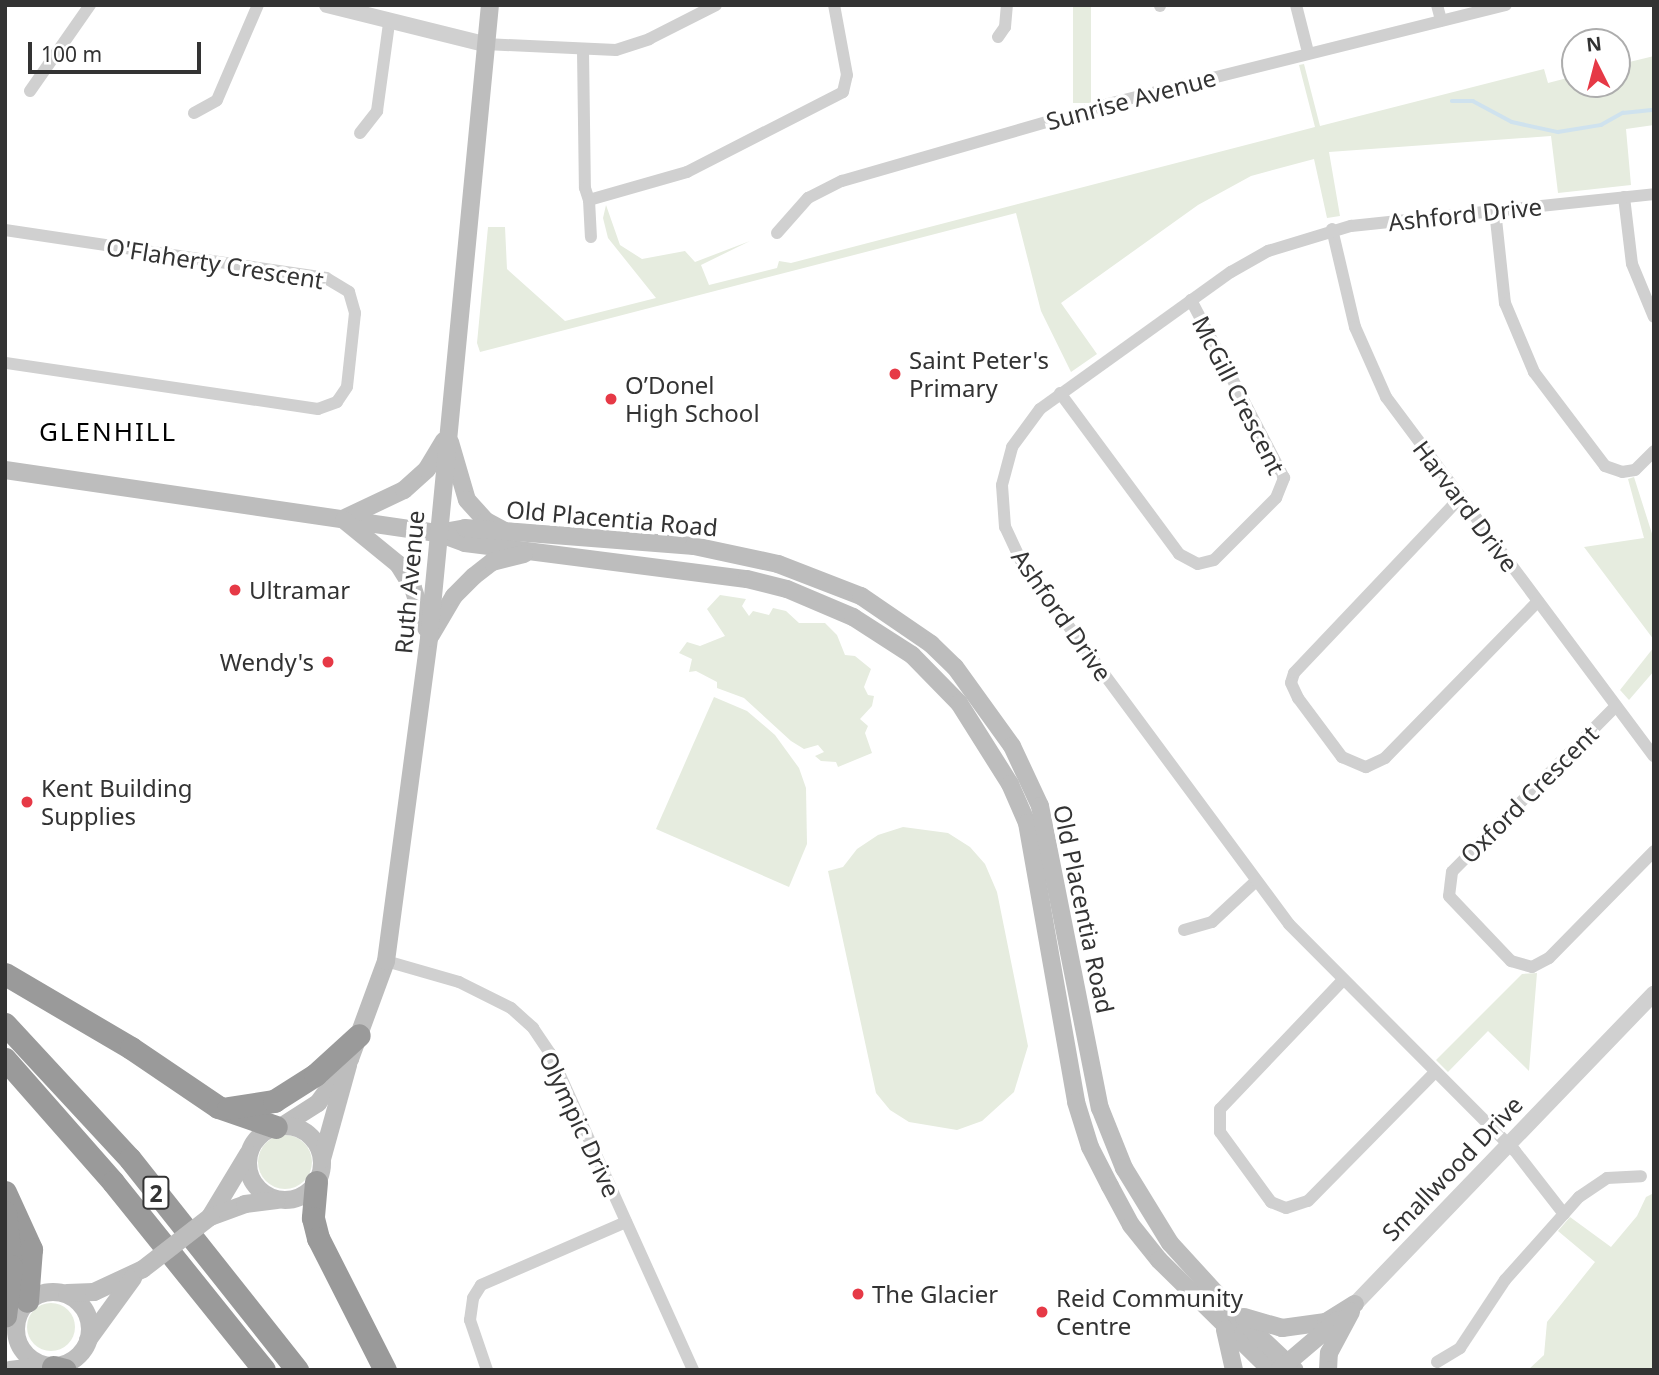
<!DOCTYPE html>
<html>
<head>
<meta charset="utf-8">
<style>
  body { margin:0 }
  #map { position:relative; width:1659px; height:1375px; overflow:hidden; background:#fff; font-family:"Noto Sans",sans-serif }
  div>[style] { position:absolute }
  [style*='--x'] { left:calc(var(--x)*1px); top:calc(var(--y)*1px); width:calc(var(--w)*1px); rotate:calc(var(--a)*1deg) }
  .green>* { inset:0; background:#e6ecdf; transform-origin:0 0 }
  .round { border-radius:50% }
  .stream>* { height:3.5px; margin:-1.75px; padding:0 1.75px; transform-origin:1.75px; border-radius:1.75px; background:#cfe2ee }
  .minor>* { height:12px; margin:-6px; padding:0 6px; transform-origin:6px; border-radius:6px; background:#d0d0d0 }
  .tertiary>* { height:16px; margin:-8px; padding:0 8px; transform-origin:8px; border-radius:8px; background:#d0d0d0 }
  .secondary>* { height:18px; margin:-9px; padding:0 9px; transform-origin:9px; border-radius:9px; background:#bdbdbd }
  .secondary>.ring { margin:-9px; padding:0; box-sizing:content-box; background:none; border:18px solid #bdbdbd; border-radius:50% }
  .motorway>* { height:23px; margin:-11.5px; padding:0 11.5px; transform-origin:11.5px; border-radius:11.5px; background:#9a9a9a }
  .secondary-bridge>* { height:18px; margin:-9px; padding:0 9px; transform-origin:9px; border-radius:9px; background:#bdbdbd }
  .dots>* { width:19px; height:19px; translate:-50% -50%; box-sizing:border-box; border:4px solid #fff; border-radius:50% }
  span { translate:-50% -50%; white-space:nowrap; text-align:center; line-height:1.15; -webkit-text-stroke:7px #fff; paint-order:stroke }
  .shield-label span { padding:2px 5px; background:#fff; border:2px solid; border-radius:5px; -webkit-text-stroke-width:0 }
  .shield-label { font-size:23px; color:#333; font-weight:700 }
  .street-label { font-size:24px; color:#333 }
  .poi-label { font-size:24px; color:#333 }
  .left { translate:0 -50%; text-align:left }
  .right { translate:-100% -50%; text-align:right }
  .neighbourhood-label { font-size:26px; color:#000; letter-spacing:2px }
  .frame { position:absolute; inset:0; border:7px solid #333; pointer-events:none }
  .north { position:absolute; left:1561px; top:28px; width:70px; height:70px; box-sizing:border-box; background:#fff; border:2px solid #adadad; border-radius:50%; rotate:354deg; font-size:19px; font-weight:700; line-height:28px; text-align:center; color:#333 }
  .north::after { content:''; display:block; margin:auto; width:24px; height:32px; background:#e63946; clip-path:polygon(50% 0,100% 100%,50% 72%,0 100%) }
  .scale { position:absolute; left:28px; top:42px; width:173px; height:32px; box-sizing:border-box; border:4px solid #333; border-top:0; padding-left:9px; font-size:21px; line-height:24px; white-space:nowrap; color:#333; -webkit-text-stroke:5px #fff; paint-order:stroke }
</style>
</head>
<body>
<div id="map">
  <div class="green">
    <i style="left:1073px;top:5px;width:18px;height:98px"></i>
    <i style="clip-path:polygon(1654px 56px,1654px 125px,1626px 129px,1631px 185px,1558px 193px,1551px 136px,1329px 152px,1340px 216px,1327px 218px,1314px 159px,1251px 176px,1198px 205px,1061px 303px,1097px 354px,1071px 372px,1041px 311px,1016px 213px,480px 352px,477px 343px,488px 227px,505px 227px,507px 269px,565px 321px,656px 298px,608px 238px,603px 218px,606px 205px,620px 245px,642px 259px,685px 251px,695px 262px,750px 241px,701px 265px,709px 285px,777px 268px,779px 261px,791px 263px,1315px 127px,1299px 65px,1304px 64px,1320px 126px,1544px 69px,1548px 83px,1575px 76px,1575px 84px,1617px 84px,1617px 65px)"></i>
    <i style="clip-path:polygon(1634px 477px,1654px 540px,1654px 640px,1584px 547px,1644px 538px,1628px 479px)"></i>
    <i style="clip-path:polygon(720px 595px,746px 599px,742px 606px,749px 616px,753px 611px,769px 615px,773px 608px,786px 611px,799px 623px,825px 623px,837px 635px,845px 655px,855px 656px,871px 669px,864px 687px,868px 695px,874px 696px,872px 706px,860px 719px,868px 726px,865px 733px,872px 753px,838px 767px,836px 762px,821px 761px,815px 756px,824px 752px,818px 745px,804px 749px,791px 741px,744px 698px,717px 688px,717px 682px,696px 671px,689px 672px,692px 659px,679px 653px,687px 642px,700px 646px,725px 636px,707px 609px)"></i>
    <i style="clip-path:polygon(1654px 647px,1654px 671px,1629px 700px,1620px 690px)"></i>
    <i style="clip-path:polygon(714px 697px,747px 711px,775px 735px,799px 768px,806px 788px,807px 844px,789px 887px,656px 829px)"></i>
    <i style="clip-path:polygon(903px 827px,948px 833px,970px 847px,985px 864px,997px 892px,1028px 1046px,1014px 1092px,982px 1121px,957px 1130px,909px 1122px,890px 1110px,876px 1093px,828px 871px,843px 867px,857px 849px,878px 835px)"></i>
    <i style="clip-path:polygon(1537px 973px,1529px 1071px,1488px 1031px,1448px 1072px,1436px 1060px,1522px 974px)"></i>
    <i class="round" style="left:258px;top:1135px;width:54px;height:54px"></i>
    <i style="clip-path:polygon(1654px 1193px,1654px 1370px,1528px 1370px,1544px 1355px,1547px 1322px,1595px 1262px,1558px 1231px,1570px 1217px,1611px 1247px,1637px 1216px,1646px 1197px)"></i>
    <i class="round" style="left:27px;top:1303px;width:48px;height:48px"></i>
  </div>
  <div class="stream">
    <i style="--x:1452;--y:101;--w:21;--a:0"></i>
    <i style="--x:1473;--y:101;--w:44;--a:28.3"></i>
    <i style="--x:1512;--y:122;--w:47;--a:12.3"></i>
    <i style="--x:1558;--y:132;--w:44;--a:-9.2"></i>
    <i style="--x:1601;--y:125;--w:25;--a:-29"></i>
    <i style="--x:1623;--y:113;--w:31;--a:-6"></i>
  </div>
  <div class="minor">
    <i style="--x:1160;--y:5;--w:1;--a:90"></i>
    <i style="--x:1296;--y:5;--w:49;--a:75.7"></i>
    <i style="--x:1437;--y:5;--w:16;--a:75"></i>
    <i style="--x:998;--y:37;--w:12;--a:-55"></i>
    <i style="--x:1005;--y:27;--w:22;--a:-85"></i>
    <i style="--x:485;--y:44;--w:131;--a:2.6"></i>
    <i style="--x:616;--y:50;--w:35;--a:-18"></i>
    <i style="--x:649;--y:39;--w:75;--a:-26.9"></i>
    <i style="--x:583;--y:51;--w:137;--a:89.2"></i>
    <i style="--x:585;--y:188;--w:13;--a:72"></i>
    <i style="--x:589;--y:200;--w:102;--a:-15.9"></i>
    <i style="--x:687;--y:172;--w:175;--a:-27.1"></i>
    <i style="--x:843;--y:92;--w:17;--a:-77"></i>
    <i style="--x:847;--y:75;--w:71;--a:-100.5"></i>
    <i style="--x:30;--y:91;--w:105;--a:-55.1"></i>
    <i style="--x:194;--y:113;--w:26;--a:-29"></i>
    <i style="--x:217;--y:100;--w:103;--a:-66.7"></i>
    <i style="--x:360;--y:133;--w:28;--a:-52"></i>
    <i style="--x:377;--y:111;--w:89;--a:-82.2"></i>
    <i style="--x:1624;--y:197;--w:67;--a:83.2"></i>
    <i style="--x:1632;--y:264;--w:57;--a:67.5"></i>
    <i style="--x:589;--y:200;--w:37;--a:87"></i>
    <i style="--x:1495;--y:210;--w:94;--a:83.9"></i>
    <i style="--x:1505;--y:303;--w:75;--a:67.2"></i>
    <i style="--x:1534;--y:372;--w:118;--a:52.9"></i>
    <i style="--x:1605;--y:466;--w:18;--a:19"></i>
    <i style="--x:1622;--y:472;--w:13;--a:-9"></i>
    <i style="--x:1635;--y:470;--w:27;--a:-45"></i>
    <i style="--x:1332;--y:229;--w:101;--a:76.8"></i>
    <i style="--x:1355;--y:327;--w:77;--a:66.1"></i>
    <i style="--x:1386;--y:397;--w:448;--a:53.3"></i>
    <i style="--x:5;--y:230;--w:325;--a:8.5"></i>
    <i style="--x:326;--y:278;--w:27;--a:31"></i>
    <i style="--x:349;--y:292;--w:22;--a:74"></i>
    <i style="--x:355;--y:313;--w:74;--a:96.2"></i>
    <i style="--x:347;--y:387;--w:18;--a:124"></i>
    <i style="--x:337;--y:402;--w:20;--a:160"></i>
    <i style="--x:318;--y:409;--w:316;--a:-171.6"></i>
    <i style="--x:777;--y:233;--w:47;--a:-48.5"></i>
    <i style="--x:808;--y:198;--w:38;--a:-27"></i>
    <i style="--x:842;--y:181;--w:277;--a:-16.1"></i>
    <i style="--x:1108;--y:104;--w:410;--a:-14"></i>
    <i style="--x:1060;--y:393;--w:200;--a:53.5"></i>
    <i style="--x:1179;--y:554;--w:21;--a:28"></i>
    <i style="--x:1198;--y:564;--w:16;--a:-14"></i>
    <i style="--x:1214;--y:560;--w:88;--a:-45"></i>
    <i style="--x:1276;--y:498;--w:22;--a:-68"></i>
    <i style="--x:1284;--y:478;--w:201;--a:-117.6"></i>
    <i style="--x:1460;--y:498;--w:241;--a:133.5"></i>
    <i style="--x:1294;--y:673;--w:10;--a:107"></i>
    <i style="--x:1291;--y:683;--w:17;--a:65"></i>
    <i style="--x:1298;--y:698;--w:74;--a:53.3"></i>
    <i style="--x:1342;--y:757;--w:26;--a:23"></i>
    <i style="--x:1366;--y:767;--w:21;--a:-25"></i>
    <i style="--x:1385;--y:758;--w:219;--a:-45.7"></i>
    <i style="--x:1616;--y:706;--w:233;--a:134.7"></i>
    <i style="--x:1452;--y:872;--w:24;--a:97"></i>
    <i style="--x:1449;--y:896;--w:90;--a:46.4"></i>
    <i style="--x:1511;--y:961;--w:22;--a:16"></i>
    <i style="--x:1532;--y:967;--w:19;--a:-28"></i>
    <i style="--x:1549;--y:958;--w:150;--a:-45.5"></i>
    <i style="--x:1184;--y:930;--w:29;--a:-16"></i>
    <i style="--x:1212;--y:922;--w:60;--a:-43"></i>
    <i style="--x:386;--y:961;--w:76;--a:16"></i>
    <i style="--x:459;--y:982;--w:58;--a:26.6"></i>
    <i style="--x:511;--y:1008;--w:30;--a:42"></i>
    <i style="--x:533;--y:1028;--w:30;--a:56"></i>
    <i style="--x:550;--y:1053;--w:348;--a:65.7"></i>
    <i style="--x:1343;--y:980;--w:178;--a:133.6"></i>
    <i style="--x:1220;--y:1109;--w:23;--a:90"></i>
    <i style="--x:1220;--y:1132;--w:87;--a:53.9"></i>
    <i style="--x:1271;--y:1202;--w:16;--a:22"></i>
    <i style="--x:1286;--y:1208;--w:23;--a:-18"></i>
    <i style="--x:1308;--y:1201;--w:181;--a:-45.4"></i>
    <i style="--x:1564;--y:1214;--w:80;--a:-127.9"></i>
    <i style="--x:1515;--y:1151;--w:320;--a:-134.9"></i>
    <i style="--x:1289;--y:924;--w:449;--a:-126.5"></i>
    <i style="--x:1022;--y:563;--w:40;--a:-115"></i>
    <i style="--x:1005;--y:527;--w:42;--a:-94.1"></i>
    <i style="--x:1002;--y:485;--w:39;--a:-75"></i>
    <i style="--x:1012;--y:447;--w:47;--a:-53.6"></i>
    <i style="--x:1040;--y:409;--w:235;--a:-35.7"></i>
    <i style="--x:1231;--y:272;--w:43;--a:-29.6"></i>
    <i style="--x:1268;--y:251;--w:87;--a:-16.8"></i>
    <i style="--x:1351;--y:226;--w:305;--a:-6"></i>
    <i style="--x:1437;--y:1362;--w:27;--a:-31"></i>
    <i style="--x:1460;--y:1348;--w:82;--a:-56.5"></i>
    <i style="--x:1505;--y:1280;--w:111;--a:-48.3"></i>
    <i style="--x:1579;--y:1197;--w:34;--a:-34"></i>
    <i style="--x:1607;--y:1178;--w:34;--a:-3"></i>
    <i style="--x:487;--y:1370;--w:53;--a:-108.8"></i>
    <i style="--x:470;--y:1320;--w:22;--a:-82"></i>
    <i style="--x:473;--y:1298;--w:15;--a:-58"></i>
    <i style="--x:481;--y:1285;--w:158;--a:-23.5"></i>
  </div>
  <div class="tertiary">
    <i style="--x:327;--y:5;--w:163;--a:13.9"></i>
    <i style="--x:1355;--y:1304;--w:431;--a:-46.1"></i>
  </div>
  <div class="secondary">
    <i style="--x:450;--y:442;--w:60;--a:73.7"></i>
    <i style="--x:467;--y:500;--w:28;--a:48"></i>
    <i style="--x:486;--y:521;--w:19;--a:28"></i>
    <i style="--x:5;--y:470;--w:438;--a:8.3"></i>
    <i style="--x:438;--y:533;--w:29;--a:20"></i>
    <i style="--x:465;--y:543;--w:284;--a:7.3"></i>
    <i style="--x:747;--y:579;--w:41;--a:14"></i>
    <i style="--x:787;--y:589;--w:72;--a:23"></i>
    <i style="--x:853;--y:617;--w:70;--a:32.8"></i>
    <i style="--x:912;--y:655;--w:67;--a:45.6"></i>
    <i style="--x:959;--y:703;--w:96;--a:57.8"></i>
    <i style="--x:1010;--y:784;--w:43;--a:66.4"></i>
    <i style="--x:1027;--y:823;--w:283;--a:80"></i>
    <i style="--x:1076;--y:1102;--w:47;--a:72.7"></i>
    <i style="--x:1090;--y:1147;--w:44;--a:62.9"></i>
    <i style="--x:1110;--y:1186;--w:44;--a:61.7"></i>
    <i style="--x:1131;--y:1225;--w:45;--a:51.3"></i>
    <i style="--x:1159;--y:1260;--w:157;--a:44.5"></i>
    <i style="--x:345;--y:518;--w:65;--a:-25.4"></i>
    <i style="--x:404;--y:490;--w:31;--a:-42"></i>
    <i style="--x:427;--y:469;--w:33;--a:-59"></i>
    <i style="--x:344;--y:520;--w:70;--a:39.2"></i>
    <i style="--x:398;--y:564;--w:28;--a:58"></i>
    <i style="--x:413;--y:588;--w:42;--a:72"></i>
    <i style="--x:438;--y:533;--w:27;--a:-10"></i>
    <i style="--x:465;--y:528;--w:230;--a:4.5"></i>
    <i style="--x:694;--y:546;--w:86;--a:12.1"></i>
    <i style="--x:778;--y:564;--w:89;--a:21.1"></i>
    <i style="--x:861;--y:596;--w:85;--a:34.4"></i>
    <i style="--x:931;--y:644;--w:33;--a:44"></i>
    <i style="--x:955;--y:667;--w:97;--a:54.2"></i>
    <i style="--x:1012;--y:746;--w:66;--a:65"></i>
    <i style="--x:1040;--y:806;--w:308;--a:78.8"></i>
    <i style="--x:1100;--y:1108;--w:65;--a:68.2"></i>
    <i style="--x:1124;--y:1168;--w:88;--a:58.5"></i>
    <i style="--x:1170;--y:1243;--w:95;--a:47.6"></i>
    <i style="--x:1234;--y:1313;--w:83;--a:43.1"></i>
    <i style="--x:431;--y:635;--w:45;--a:-59.5"></i>
    <i style="--x:454;--y:596;--w:28;--a:-45"></i>
    <i style="--x:474;--y:576;--w:23;--a:-38"></i>
    <i style="--x:492;--y:562;--w:33;--a:-14"></i>
    <i style="--x:282;--y:1126;--w:43;--a:-32.6"></i>
    <i style="--x:318;--y:1103;--w:54;--a:-54"></i>
    <i style="--x:350;--y:1059;--w:104;--a:-69.8"></i>
    <i style="--x:386;--y:961;--w:326;--a:-82.4"></i>
    <i style="--x:429;--y:638;--w:636;--a:-84.5"></i>
    <i class="ring" style="left:248px;top:1126px;width:56px;height:56px"></i>
    <i style="--x:322;--y:1159;--w:98;--a:-74.5"></i>
    <i style="--x:210;--y:1217;--w:74;--a:-58.9"></i>
    <i style="--x:210;--y:1217;--w:37;--a:-20"></i>
    <i style="--x:245;--y:1204;--w:32;--a:-7"></i>
    <i class="ring" style="left:16px;top:1292px;width:56px;height:56px"></i>
    <i style="--x:67;--y:1293;--w:27;--a:-2"></i>
    <i style="--x:94;--y:1292;--w:54;--a:-25.1"></i>
    <i style="--x:1244;--y:1317;--w:40;--a:16"></i>
    <i style="--x:1282;--y:1328;--w:44;--a:-7.8"></i>
    <i style="--x:1326;--y:1322;--w:34;--a:-32"></i>
    <i style="--x:1225;--y:1330;--w:41;--a:77.3"></i>
    <i style="--x:88;--y:1340;--w:77;--a:-54"></i>
    <i style="--x:10;--y:1370;--w:31;--a:-7"></i>
    <i style="--x:1279;--y:1370;--w:77;--a:-40.3"></i>
    <i style="--x:1328;--y:1370;--w:17;--a:-87"></i>
    <i style="--x:1329;--y:1353;--w:47;--a:-61.8"></i>
  </div>
  <div class="motorway">
    <i style="--x:5;--y:974;--w:146;--a:30.4"></i>
    <i style="--x:131;--y:1048;--w:105;--a:34.1"></i>
    <i style="--x:218;--y:1107;--w:61;--a:19"></i>
    <i style="--x:5;--y:1024;--w:184;--a:47.2"></i>
    <i style="--x:130;--y:1159;--w:269;--a:51.6"></i>
    <i style="--x:5;--y:1059;--w:164;--a:48.7"></i>
    <i style="--x:113;--y:1182;--w:241;--a:51.2"></i>
    <i style="--x:228;--y:1108;--w:47;--a:-8.7"></i>
    <i style="--x:274;--y:1101;--w:49;--a:-32.4"></i>
    <i style="--x:315;--y:1075;--w:59;--a:-42.3"></i>
    <i style="--x:316;--y:1182;--w:36;--a:95"></i>
    <i style="--x:313;--y:1218;--w:21;--a:76"></i>
    <i style="--x:318;--y:1238;--w:148;--a:63.1"></i>
    <i style="--x:5;--y:1192;--w:63;--a:65.5"></i>
    <i style="--x:31;--y:1249;--w:52;--a:94.4"></i>
    <i style="--x:5;--y:1212;--w:54;--a:83.7"></i>
    <i style="--x:11;--y:1266;--w:50;--a:96.8"></i>
    <i style="--x:53;--y:1367;--w:12;--a:14"></i>
  </div>
  <div class="secondary-bridge">
    <i style="--x:143;--y:1269;--w:85;--a:-37.8"></i>
  </div>
  <div class="dots">
    <i style="left:895px;top:374px;background:#e63946"></i>
    <i style="left:611px;top:399px;background:#e63946"></i>
    <i style="left:235px;top:590px;background:#e63946"></i>
    <i style="left:328px;top:662px;background:#e63946"></i>
    <i style="left:27px;top:802px;background:#e63946"></i>
    <i style="left:858px;top:1294px;background:#e63946"></i>
    <i style="left:1042px;top:1312px;background:#e63946"></i>
  </div>
  <div class="shield-label">
    <span style="left:156px;top:1193px">2</span>
  </div>
  <div class="street-label">
    <span style="left:1131px;top:99px;rotate:-15deg">Sunrise Avenue</span>
    <span style="left:1465px;top:214px;rotate:-6deg">Ashford Drive</span>
    <span style="left:215px;top:263px;rotate:9deg">O'Flaherty Crescent</span>
    <span style="left:1239px;top:395px;rotate:63deg">McGill Crescent</span>
    <span style="left:1466px;top:506px;rotate:53deg">Harvard Drive</span>
    <span style="left:612px;top:518px;rotate:5deg">Old Placentia Road</span>
    <span style="left:409px;top:582px;rotate:-85deg">Ruth Avenue</span>
    <span style="left:1062px;top:615px;rotate:55deg">Ashford Drive</span>
    <span style="left:1529px;top:794px;rotate:-45deg">Oxford Crescent</span>
    <span style="left:1084px;top:909px;rotate:78deg">Old Placentia Road</span>
    <span style="left:580px;top:1124px;rotate:65deg">Olympic Drive</span>
    <span style="left:1452px;top:1168px;rotate:-46deg">Smallwood Drive</span>
  </div>
  <div class="poi-label">
    <span class="left" style="left:909px;top:374px">Saint Peter's<br>Primary</span>
    <span class="left" style="left:625px;top:399px">O’Donel<br>High School</span>
    <span class="left" style="left:249px;top:590px">Ultramar</span>
    <span class="right" style="left:314px;top:662px">Wendy's</span>
    <span class="left" style="left:41px;top:802px">Kent Building<br>Supplies</span>
    <span class="left" style="left:872px;top:1294px">The Glacier</span>
    <span class="left" style="left:1056px;top:1312px">Reid Community<br>Centre</span>
  </div>
  <div class="neighbourhood-label">
    <span style="left:108px;top:432px">GLENHILL</span>
  </div>
  <div class="frame"></div>
  <div class="north">N</div>
  <div class="scale">100 m</div>
</div>
</body>
</html>
